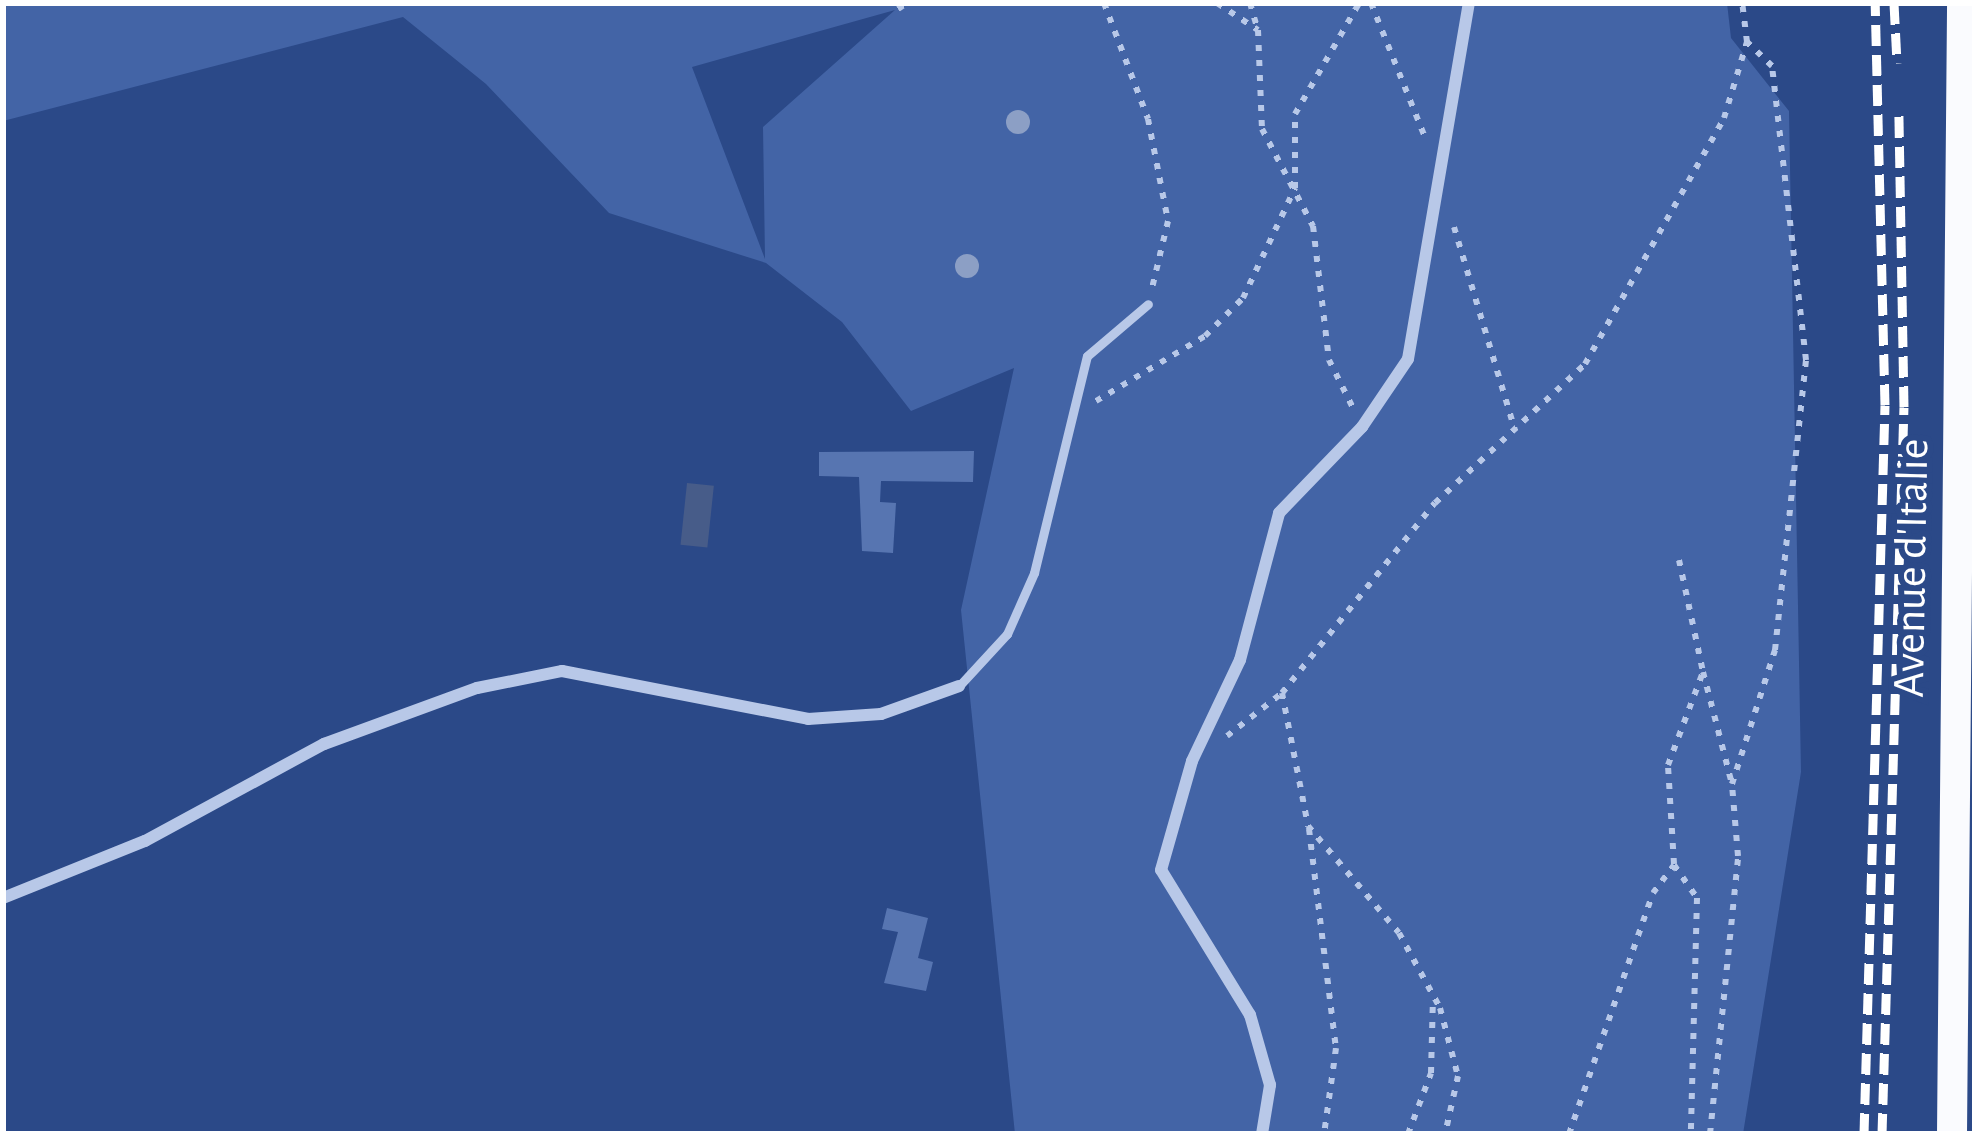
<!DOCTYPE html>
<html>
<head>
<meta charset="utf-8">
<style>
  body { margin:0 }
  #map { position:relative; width:1978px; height:1137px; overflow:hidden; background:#2b4988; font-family:"Alegreya Sans",sans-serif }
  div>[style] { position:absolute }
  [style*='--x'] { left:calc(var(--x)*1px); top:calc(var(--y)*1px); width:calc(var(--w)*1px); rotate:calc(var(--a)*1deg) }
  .green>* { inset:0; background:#4364a6 }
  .water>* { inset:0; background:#475c89; transform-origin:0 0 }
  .building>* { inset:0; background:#5775b1 }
  .path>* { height:6px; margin-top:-3px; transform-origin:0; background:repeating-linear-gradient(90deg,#b8c8e8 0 6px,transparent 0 15px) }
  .service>* { height:9px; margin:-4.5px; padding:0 4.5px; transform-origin:4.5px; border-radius:4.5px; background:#b8c8e8 }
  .minor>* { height:12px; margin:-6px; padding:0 6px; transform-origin:6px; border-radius:6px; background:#b8c8e8 }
  .primary>* { height:30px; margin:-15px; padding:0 15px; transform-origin:15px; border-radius:15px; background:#fafbfe }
  .rail>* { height:9px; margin-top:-4.5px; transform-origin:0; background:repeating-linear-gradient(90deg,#fff 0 21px,transparent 0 30px) }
  .trees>* { width:24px; height:24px; margin:-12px; border-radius:50%; background:#8c9fc5 }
  span { translate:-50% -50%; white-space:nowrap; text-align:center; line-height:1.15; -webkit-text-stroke:12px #2b4988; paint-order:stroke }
  .street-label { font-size:45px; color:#fff }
  .frame { position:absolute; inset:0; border:6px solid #fff; pointer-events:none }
</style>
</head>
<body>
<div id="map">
  <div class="green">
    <i style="clip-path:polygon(evenodd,3px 3px,1727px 3px,1731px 38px,1789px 111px,1801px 772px,1743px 1134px,1015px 1134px,961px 610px,1014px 368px,911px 411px,842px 322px,766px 263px,609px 213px,486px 84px,403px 17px,3px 121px,3px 3px,895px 10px,763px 127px,765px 259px,692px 67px,895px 10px)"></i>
  </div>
  <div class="water">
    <i style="left:687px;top:483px;width:27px;height:62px;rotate:6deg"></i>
  </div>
  <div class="building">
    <i style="clip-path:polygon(974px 451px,973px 482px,881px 481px,880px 502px,896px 503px,893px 553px,862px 551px,859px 477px,819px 476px,819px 452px)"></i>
    <i style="clip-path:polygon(887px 908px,928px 918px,918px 958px,933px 962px,926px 991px,884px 983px,898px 932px,882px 929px)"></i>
  </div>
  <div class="path">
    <i style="--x:1104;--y:3;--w:124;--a:69.2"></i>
    <i style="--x:1148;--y:119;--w:104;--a:78.9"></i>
    <i style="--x:1168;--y:221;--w:69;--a:103.4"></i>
    <i style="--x:1217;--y:3;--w:49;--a:33.4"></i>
    <i style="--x:1258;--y:30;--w:99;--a:87.7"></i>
    <i style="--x:1262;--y:129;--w:110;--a:62.3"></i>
    <i style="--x:1313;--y:226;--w:135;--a:83.2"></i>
    <i style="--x:1329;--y:360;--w:54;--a:63.4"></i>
    <i style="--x:1250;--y:3;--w:25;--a:74"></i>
    <i style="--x:1371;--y:3;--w:142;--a:68.1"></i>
    <i style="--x:898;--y:9;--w:11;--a:-34"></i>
    <i style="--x:1454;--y:227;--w:212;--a:73.3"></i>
    <i style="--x:1096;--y:401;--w:127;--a:-30.8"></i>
    <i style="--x:1205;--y:336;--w:54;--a:-45"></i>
    <i style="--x:1243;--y:298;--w:122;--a:-64.7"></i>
    <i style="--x:1295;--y:188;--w:74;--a:-90"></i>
    <i style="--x:1295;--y:114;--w:128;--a:-60"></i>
    <i style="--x:1679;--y:560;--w:115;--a:77.9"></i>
    <i style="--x:1282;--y:693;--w:136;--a:78.9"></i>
    <i style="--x:1308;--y:826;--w:140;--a:49.6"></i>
    <i style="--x:1399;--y:933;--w:85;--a:61.3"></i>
    <i style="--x:1440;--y:1008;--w:70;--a:75.2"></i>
    <i style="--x:1458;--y:1076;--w:59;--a:102.6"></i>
    <i style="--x:1227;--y:736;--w:70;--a:-38"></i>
    <i style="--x:1282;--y:693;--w:244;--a:-51.2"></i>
    <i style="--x:1435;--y:503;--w:205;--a:-42.8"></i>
    <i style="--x:1585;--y:364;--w:283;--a:-60.5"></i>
    <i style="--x:1724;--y:118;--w:79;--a:-73.2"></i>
    <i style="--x:1747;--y:42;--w:39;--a:-97"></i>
    <i style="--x:1309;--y:829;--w:221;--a:83"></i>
    <i style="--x:1336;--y:1048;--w:87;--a:97.9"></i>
    <i style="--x:1674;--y:864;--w:99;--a:-93.5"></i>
    <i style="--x:1668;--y:765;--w:99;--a:-69.4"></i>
    <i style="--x:1703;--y:672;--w:112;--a:75.5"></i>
    <i style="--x:1408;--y:1134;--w:65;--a:-69.3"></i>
    <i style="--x:1431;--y:1073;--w:75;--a:-88.5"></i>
    <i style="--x:1569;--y:1134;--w:255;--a:-70.8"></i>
    <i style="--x:1653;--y:893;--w:35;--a:-53"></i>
    <i style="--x:1674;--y:865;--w:40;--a:55.1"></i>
    <i style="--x:1697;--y:898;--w:236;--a:91.5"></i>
    <i style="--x:1710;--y:1134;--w:279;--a:-84.2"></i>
    <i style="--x:1738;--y:856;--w:72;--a:-94.8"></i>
    <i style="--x:1732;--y:784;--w:141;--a:-72.2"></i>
    <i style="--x:1775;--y:650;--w:292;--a:-83.9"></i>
    <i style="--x:1806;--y:360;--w:296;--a:-96.6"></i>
    <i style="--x:1772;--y:66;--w:35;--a:-136"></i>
  </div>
  <div class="service">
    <i style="--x:959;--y:686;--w:71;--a:-47.3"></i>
    <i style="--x:1007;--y:634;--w:67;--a:-66.1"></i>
    <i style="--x:1034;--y:573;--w:223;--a:-76.3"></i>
    <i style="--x:1087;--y:356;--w:80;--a:-40.4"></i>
  </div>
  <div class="minor">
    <i style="--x:3;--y:898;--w:153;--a:-21.9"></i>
    <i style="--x:145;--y:841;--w:204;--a:-28.5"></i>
    <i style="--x:324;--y:744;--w:163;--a:-20.1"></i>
    <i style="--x:477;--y:688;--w:87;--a:-11.3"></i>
    <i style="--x:562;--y:671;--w:251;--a:11"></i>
    <i style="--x:808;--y:719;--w:73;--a:-3.9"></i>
    <i style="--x:881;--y:714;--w:83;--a:-19.7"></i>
    <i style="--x:1262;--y:1134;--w:50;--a:-80.7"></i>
    <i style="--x:1270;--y:1085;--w:73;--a:-105.9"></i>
    <i style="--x:1250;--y:1015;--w:170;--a:-121.5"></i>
    <i style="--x:1161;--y:870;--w:113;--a:-74.1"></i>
    <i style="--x:1192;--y:761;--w:112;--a:-64.6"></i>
    <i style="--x:1240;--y:660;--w:152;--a:-75.1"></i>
    <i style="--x:1279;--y:513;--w:120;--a:-46"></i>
    <i style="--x:1362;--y:427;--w:82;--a:-55.9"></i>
    <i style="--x:1408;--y:359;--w:361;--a:-80.3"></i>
  </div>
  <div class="primary">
    <i style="--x:1952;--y:1134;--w:1131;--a:-89.49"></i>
  </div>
  <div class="rail">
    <i style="--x:1894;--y:3;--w:60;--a:87.1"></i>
    <i style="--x:1864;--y:1134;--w:729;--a:-88.35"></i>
    <i style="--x:1885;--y:405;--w:402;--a:-91.4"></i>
    <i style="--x:1882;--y:1134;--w:727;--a:-88.27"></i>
    <i style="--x:1904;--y:407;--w:296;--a:-91"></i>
  </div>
  <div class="trees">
    <i style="left:1018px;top:122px"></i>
    <i style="left:967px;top:266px"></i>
  </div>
  <div class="street-label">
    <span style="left:1912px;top:568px;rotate:-89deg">Avenue d'Italie</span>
  </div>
  <div class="frame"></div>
</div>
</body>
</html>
